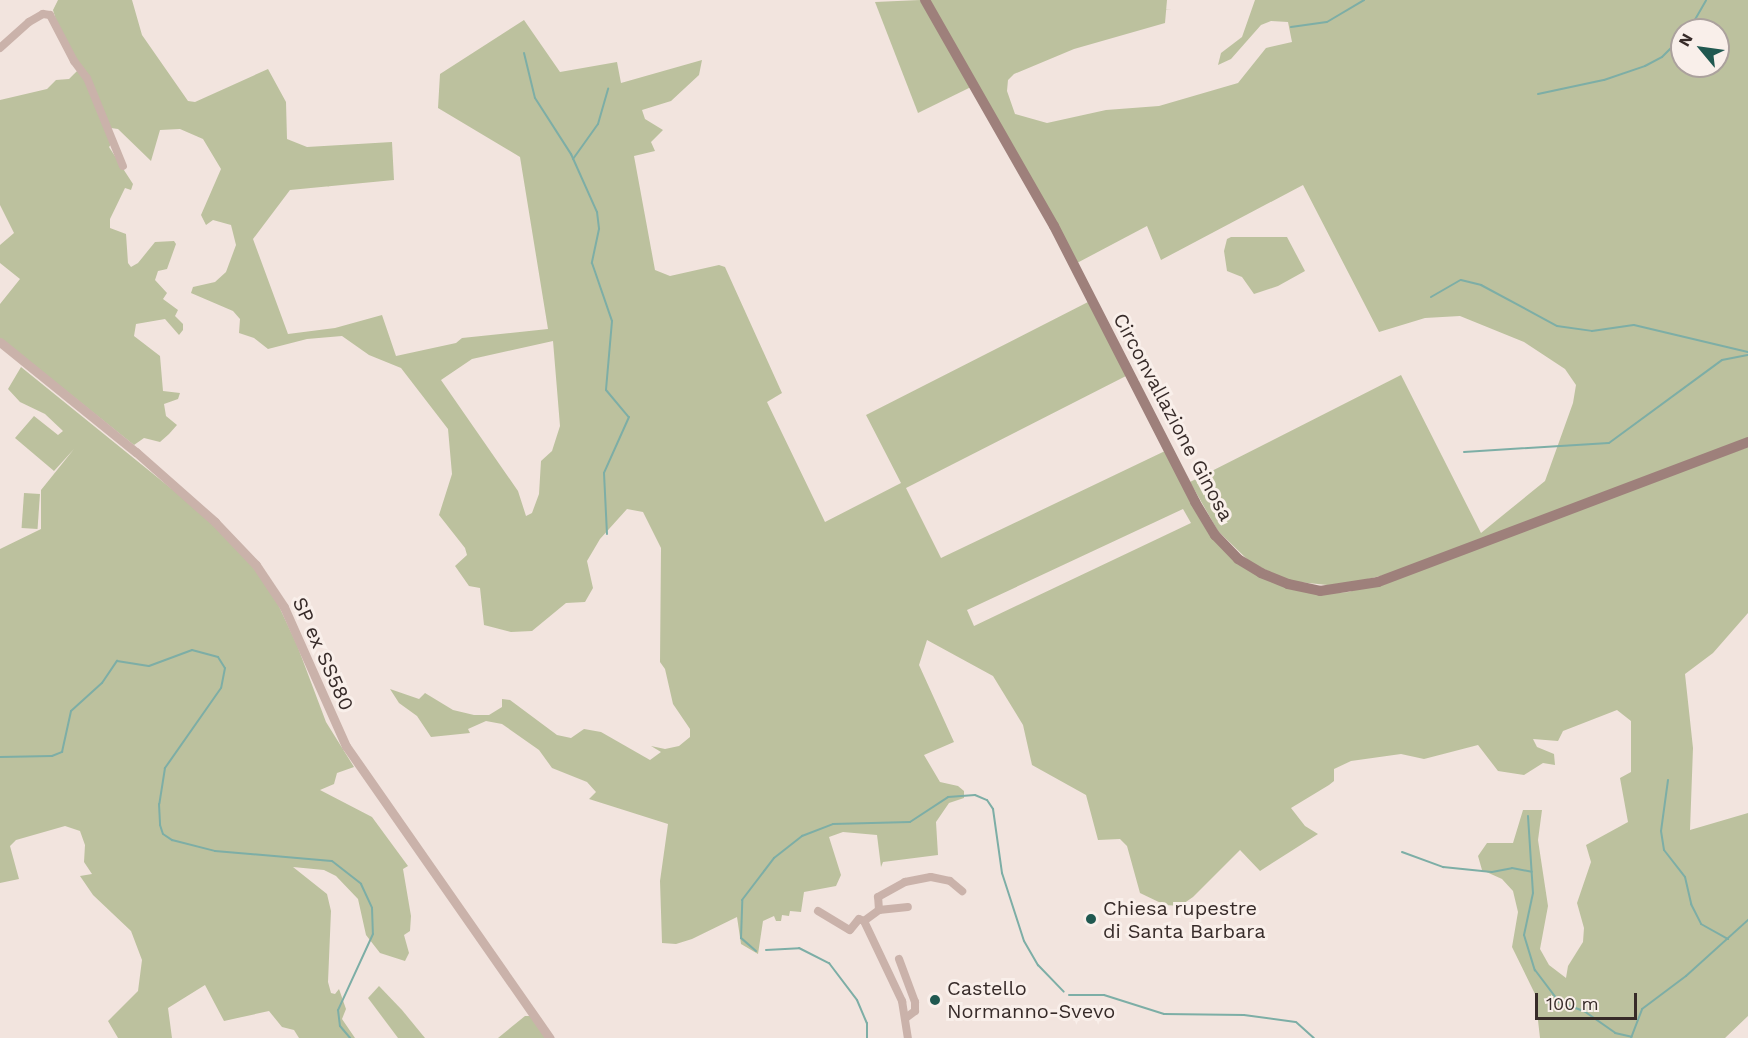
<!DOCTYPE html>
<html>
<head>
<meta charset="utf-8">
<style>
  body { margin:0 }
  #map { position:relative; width:1748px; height:1038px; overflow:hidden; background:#f2e4de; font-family:"Work Sans",sans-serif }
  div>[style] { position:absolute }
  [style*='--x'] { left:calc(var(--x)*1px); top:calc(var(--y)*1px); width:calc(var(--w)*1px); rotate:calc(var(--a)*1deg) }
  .green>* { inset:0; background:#bcc19e; transform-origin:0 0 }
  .stream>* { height:2px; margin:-1px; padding:0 1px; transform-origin:1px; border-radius:1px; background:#7daea6 }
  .minor>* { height:8px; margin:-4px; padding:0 4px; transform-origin:4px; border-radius:4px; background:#cab2aa }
  .tertiary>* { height:9px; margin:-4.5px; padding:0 4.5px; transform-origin:4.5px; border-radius:4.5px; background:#cab2aa }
  .secondary>* { height:10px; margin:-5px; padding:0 5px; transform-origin:5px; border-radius:5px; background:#9e807b }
  .dots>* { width:16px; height:16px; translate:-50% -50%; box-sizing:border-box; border:3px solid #f9efea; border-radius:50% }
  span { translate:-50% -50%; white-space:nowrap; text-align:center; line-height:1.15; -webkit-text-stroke:6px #f9efea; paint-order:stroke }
  .street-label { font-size:20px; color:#372b29 }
  .poi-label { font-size:20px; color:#372b29 }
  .left { translate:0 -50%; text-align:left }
  .north { position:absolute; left:1670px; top:18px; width:60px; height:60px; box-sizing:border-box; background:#f9efea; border:2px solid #aba19d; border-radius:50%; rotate:299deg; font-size:16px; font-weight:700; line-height:24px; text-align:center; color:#372b29 }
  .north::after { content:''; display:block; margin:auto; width:21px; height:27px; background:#205850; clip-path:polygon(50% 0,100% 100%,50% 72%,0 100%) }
  .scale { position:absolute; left:1535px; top:993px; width:102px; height:27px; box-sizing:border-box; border:3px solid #372b29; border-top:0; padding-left:8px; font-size:18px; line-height:21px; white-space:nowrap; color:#372b29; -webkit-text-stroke:4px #f9efea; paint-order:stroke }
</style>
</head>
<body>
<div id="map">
  <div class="green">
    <i style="clip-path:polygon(evenodd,58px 0,132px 0,142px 35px,188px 101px,195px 102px,268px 69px,286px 102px,287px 139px,307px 147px,392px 142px,394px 180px,290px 190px,253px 239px,288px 334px,335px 328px,382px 315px,396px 356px,456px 343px,462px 338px,548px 329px,520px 157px,438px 108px,440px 74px,524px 20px,560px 72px,617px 62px,621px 83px,702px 60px,699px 75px,671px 101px,642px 110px,645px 119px,663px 130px,651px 142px,655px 151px,634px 156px,655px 270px,670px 276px,719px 265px,725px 267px,782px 393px,767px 402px,825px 522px,901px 483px,866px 415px,1088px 302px,1126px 376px,906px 488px,941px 558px,1165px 451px,1196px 510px,1247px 568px,1336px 593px,1349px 592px,1748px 447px,1748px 613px,1713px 653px,1685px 674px,1693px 748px,1690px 830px,1748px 813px,1748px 1016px,1725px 1038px,1540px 1038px,1535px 994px,1512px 947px,1518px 912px,1513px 891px,1502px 879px,1482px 870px,1478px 856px,1487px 843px,1513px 843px,1523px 810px,1542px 810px,1538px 840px,1548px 906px,1540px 949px,1549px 965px,1566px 978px,1568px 966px,1583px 942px,1584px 928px,1577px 903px,1591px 862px,1586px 845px,1628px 822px,1620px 778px,1631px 772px,1631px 721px,1617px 710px,1563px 731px,1558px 741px,1533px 739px,1537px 747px,1554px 754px,1555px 765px,1543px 763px,1524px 775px,1498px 771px,1478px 745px,1424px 759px,1401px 754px,1351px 761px,1334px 769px,1334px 781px,1329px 785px,1291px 808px,1305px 826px,1318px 834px,1260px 871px,1240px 850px,1193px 897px,1180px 906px,1165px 905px,1140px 893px,1127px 846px,1120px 839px,1098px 840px,1086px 795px,1032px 765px,1023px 725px,993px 676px,927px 640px,919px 665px,954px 742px,924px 755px,940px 782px,958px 786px,964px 791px,964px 798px,949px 803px,936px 822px,938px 855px,883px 862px,881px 867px,877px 835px,843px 832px,829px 837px,841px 875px,836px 886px,804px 892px,801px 912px,790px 911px,789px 916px,782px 915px,781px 921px,776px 921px,774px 916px,763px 921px,758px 954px,741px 944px,737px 917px,692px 939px,676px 944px,662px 943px,660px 881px,668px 824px,589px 799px,596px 792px,587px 782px,552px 768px,539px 750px,502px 724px,486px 721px,468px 729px,470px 733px,431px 737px,417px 716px,399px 703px,390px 689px,419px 699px,425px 693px,453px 710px,474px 715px,489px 715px,502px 707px,502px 699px,510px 700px,557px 735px,571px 738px,584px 729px,601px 732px,650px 760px,661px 752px,651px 746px,665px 749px,679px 746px,690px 737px,690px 729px,673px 704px,665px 669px,660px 662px,661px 548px,643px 512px,627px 509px,600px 539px,587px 561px,593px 588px,585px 602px,566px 603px,532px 631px,511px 632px,484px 625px,480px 588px,469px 586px,455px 566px,467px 555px,465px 548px,439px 515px,452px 474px,448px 429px,401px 368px,369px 355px,342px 336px,307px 339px,268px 349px,254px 338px,239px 333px,240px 319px,233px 311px,191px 293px,193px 287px,215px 282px,226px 272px,236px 245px,231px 225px,213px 220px,206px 225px,201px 215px,221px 169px,203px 139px,180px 129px,160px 130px,151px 161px,118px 129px,111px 128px,113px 142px,109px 147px,133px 184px,131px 190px,125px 188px,110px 219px,110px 228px,126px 234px,128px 263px,131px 267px,138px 263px,155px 242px,174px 241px,176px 244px,167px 269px,158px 271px,155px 280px,167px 293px,163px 299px,178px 310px,175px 316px,183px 324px,183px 330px,179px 335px,165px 319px,136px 324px,134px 336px,160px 356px,163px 391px,180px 393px,178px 399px,164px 404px,166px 416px,177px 425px,169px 434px,160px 442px,144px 438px,134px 445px,0 338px,0 304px,20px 279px,0 263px,0 245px,14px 233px,0 205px,0 100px,47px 89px,56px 80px,69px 79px,78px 70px,59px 30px,53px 10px,58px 0,553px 341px,560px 426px,552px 451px,541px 461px,539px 494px,532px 513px,526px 516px,518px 491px,441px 380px,472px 359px,553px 341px,58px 0,1183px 509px,1191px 523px,974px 626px,967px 610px,1183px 509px)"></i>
    <i style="clip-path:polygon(920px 0,971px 87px,918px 113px,875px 2px)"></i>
    <i style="clip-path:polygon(evenodd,929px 0,1167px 0,1165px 23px,1074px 49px,1014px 74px,1008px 80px,1007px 91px,1015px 114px,1047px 123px,1106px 110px,1159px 106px,1238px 83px,1266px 48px,1292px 42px,1288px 22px,1271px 21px,1261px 25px,1231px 59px,1218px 65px,1221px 53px,1242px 37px,1255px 0,1748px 0,1748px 439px,1385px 575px,1337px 586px,1289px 581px,1250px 562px,1218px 531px,1190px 482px,1401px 375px,1481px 533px,1545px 481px,1573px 403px,1576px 385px,1565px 369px,1524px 342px,1460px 316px,1425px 318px,1379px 332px,1303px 185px,1161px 260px,1147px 226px,1077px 263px,929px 0,1682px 30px,1718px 30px,1718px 66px,1682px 66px,1682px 30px)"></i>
    <i style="clip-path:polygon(1231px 237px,1287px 237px,1305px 271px,1278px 286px,1254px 294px,1242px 277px,1227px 271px,1224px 251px,1227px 239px)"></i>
    <i style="clip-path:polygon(21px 367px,220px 528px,269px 585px,297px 645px,326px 722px,354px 767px,337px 773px,334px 784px,320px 790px,372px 817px,408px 866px,403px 869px,411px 916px,410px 931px,404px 935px,409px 953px,405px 961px,380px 953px,366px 935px,358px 899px,336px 876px,324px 870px,293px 867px,327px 894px,331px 911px,328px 982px,331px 993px,335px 994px,339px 989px,346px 1009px,342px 1019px,355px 1038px,299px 1038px,294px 1030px,282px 1027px,269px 1011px,224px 1021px,205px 985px,168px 1008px,172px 1038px,118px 1038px,108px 1021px,138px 991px,142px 960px,131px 931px,93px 895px,80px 876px,92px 874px,84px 862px,85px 845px,80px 831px,65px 826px,16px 840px,10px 846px,19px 879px,0 883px,0 549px,41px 529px,41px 490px,74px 449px,54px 471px,15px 438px,34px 416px,58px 435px,63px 431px,45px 414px,20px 402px,8px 389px)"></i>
    <i style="left:24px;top:493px;width:16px;height:35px;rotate:4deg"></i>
    <i style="clip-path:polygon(379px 986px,402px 1010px,425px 1038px,398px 1038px,368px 998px)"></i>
    <i style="clip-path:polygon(525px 1016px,533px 1016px,549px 1038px,498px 1038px)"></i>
  </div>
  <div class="stream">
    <i style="--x:1291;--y:27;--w:36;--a:-8"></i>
    <i style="--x:1327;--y:22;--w:43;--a:-30.7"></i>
    <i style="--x:1689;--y:30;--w:34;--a:-60"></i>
    <i style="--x:524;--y:53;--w:46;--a:76.3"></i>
    <i style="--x:535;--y:98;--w:67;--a:57.3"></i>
    <i style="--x:571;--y:154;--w:64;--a:65.9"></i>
    <i style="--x:597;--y:212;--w:17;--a:83"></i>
    <i style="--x:599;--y:229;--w:35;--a:102"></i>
    <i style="--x:592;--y:263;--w:61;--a:71"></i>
    <i style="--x:612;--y:321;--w:69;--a:95"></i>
    <i style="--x:606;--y:390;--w:35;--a:50"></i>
    <i style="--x:629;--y:417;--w:61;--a:114.1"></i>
    <i style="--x:604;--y:473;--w:61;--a:87.2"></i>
    <i style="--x:1538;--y:94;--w:67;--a:-12"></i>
    <i style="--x:1604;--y:80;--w:43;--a:-18.9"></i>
    <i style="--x:1645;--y:66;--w:19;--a:-28"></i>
    <i style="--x:1662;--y:57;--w:28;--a:-45"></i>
    <i style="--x:573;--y:159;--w:43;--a:-54.5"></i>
    <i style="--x:598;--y:124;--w:37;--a:-74"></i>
    <i style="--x:1431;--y:297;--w:34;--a:-30"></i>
    <i style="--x:1461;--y:280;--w:21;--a:14"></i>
    <i style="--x:1481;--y:285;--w:86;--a:28.3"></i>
    <i style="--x:1557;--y:326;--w:35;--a:8"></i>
    <i style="--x:1592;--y:331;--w:42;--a:-8.1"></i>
    <i style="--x:1634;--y:325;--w:117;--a:13.3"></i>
    <i style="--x:1464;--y:452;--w:145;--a:-3.6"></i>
    <i style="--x:1609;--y:443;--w:140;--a:-36.3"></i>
    <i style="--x:1722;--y:360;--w:26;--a:-11"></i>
    <i style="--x:0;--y:757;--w:52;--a:-1.1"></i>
    <i style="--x:52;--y:756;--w:11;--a:-22"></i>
    <i style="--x:62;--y:752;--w:42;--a:-77.6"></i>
    <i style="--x:71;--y:711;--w:42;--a:-42.1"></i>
    <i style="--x:102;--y:683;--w:27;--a:-56"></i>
    <i style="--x:117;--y:661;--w:32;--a:9"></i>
    <i style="--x:149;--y:666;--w:46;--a:-20.4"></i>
    <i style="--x:192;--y:650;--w:27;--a:15"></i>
    <i style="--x:218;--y:657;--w:13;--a:58"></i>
    <i style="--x:225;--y:668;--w:20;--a:101"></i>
    <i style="--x:221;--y:688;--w:98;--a:125"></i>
    <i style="--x:165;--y:768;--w:36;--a:99"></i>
    <i style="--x:159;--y:804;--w:21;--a:87"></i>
    <i style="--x:160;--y:825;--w:9;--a:72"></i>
    <i style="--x:163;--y:834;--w:11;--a:34"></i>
    <i style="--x:172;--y:840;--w:44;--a:14.3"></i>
    <i style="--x:215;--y:851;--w:117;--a:4.9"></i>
    <i style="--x:332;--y:861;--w:37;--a:38"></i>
    <i style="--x:361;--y:884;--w:26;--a:65"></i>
    <i style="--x:372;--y:908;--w:26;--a:88"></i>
    <i style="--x:373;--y:934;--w:84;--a:114.7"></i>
    <i style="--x:338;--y:1010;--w:16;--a:83"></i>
    <i style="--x:340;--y:1026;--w:16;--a:50"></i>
    <i style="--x:1668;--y:780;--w:51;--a:97.8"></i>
    <i style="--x:1661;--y:831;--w:19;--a:81"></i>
    <i style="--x:1664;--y:850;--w:34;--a:52"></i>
    <i style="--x:1685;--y:877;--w:28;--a:77"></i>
    <i style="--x:1691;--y:904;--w:22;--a:63"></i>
    <i style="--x:1701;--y:924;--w:31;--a:29"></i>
    <i style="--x:1528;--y:816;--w:77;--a:86.3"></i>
    <i style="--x:1533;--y:893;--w:43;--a:102.1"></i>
    <i style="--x:1524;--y:935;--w:37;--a:73"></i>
    <i style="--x:1535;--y:970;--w:40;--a:53"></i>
    <i style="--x:1559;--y:1002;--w:27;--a:20"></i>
    <i style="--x:1584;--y:1011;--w:38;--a:35"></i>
    <i style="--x:1615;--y:1033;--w:17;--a:13"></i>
    <i style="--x:1402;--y:852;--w:44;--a:20.1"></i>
    <i style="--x:1443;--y:867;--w:49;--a:5.8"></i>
    <i style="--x:1492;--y:872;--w:20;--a:-11"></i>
    <i style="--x:1512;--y:868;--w:20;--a:11"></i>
    <i style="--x:766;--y:950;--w:33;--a:-3"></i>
    <i style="--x:799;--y:948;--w:34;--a:27"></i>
    <i style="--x:829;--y:963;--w:46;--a:52.9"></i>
    <i style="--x:857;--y:1000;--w:25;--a:67"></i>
    <i style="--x:867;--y:1023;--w:15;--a:90"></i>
    <i style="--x:756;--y:951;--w:20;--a:-139"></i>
    <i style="--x:741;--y:938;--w:38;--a:-88"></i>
    <i style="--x:742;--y:900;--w:53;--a:-52.7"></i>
    <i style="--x:774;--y:858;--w:36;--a:-38"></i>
    <i style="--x:802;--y:836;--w:33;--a:-21"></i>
    <i style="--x:833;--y:824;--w:77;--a:-1.5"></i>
    <i style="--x:910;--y:822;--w:45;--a:-33.3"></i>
    <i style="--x:948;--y:797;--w:27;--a:-4"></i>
    <i style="--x:975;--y:795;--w:13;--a:23"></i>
    <i style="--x:987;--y:800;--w:11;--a:56"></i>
    <i style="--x:993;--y:809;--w:65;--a:82"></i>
    <i style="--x:1002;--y:873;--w:71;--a:72.1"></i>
    <i style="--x:1024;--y:941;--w:28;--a:60"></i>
    <i style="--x:1038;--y:965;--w:37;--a:46"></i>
    <i style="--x:1069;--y:995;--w:35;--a:0"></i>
    <i style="--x:1104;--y:995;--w:63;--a:17.6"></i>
    <i style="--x:1164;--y:1014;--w:80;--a:0.7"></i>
    <i style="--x:1244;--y:1015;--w:52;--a:7.7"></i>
    <i style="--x:1296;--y:1022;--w:24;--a:42"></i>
    <i style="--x:1631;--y:1038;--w:31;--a:-69"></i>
    <i style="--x:1642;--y:1009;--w:55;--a:-36.9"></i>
    <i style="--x:1686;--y:976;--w:84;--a:-42.1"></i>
  </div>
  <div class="minor">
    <i style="--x:0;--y:48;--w:39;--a:-42"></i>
    <i style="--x:29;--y:22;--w:16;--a:-30"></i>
    <i style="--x:43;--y:14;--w:7;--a:8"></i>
    <i style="--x:50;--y:15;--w:52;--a:62.4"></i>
    <i style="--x:74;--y:61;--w:21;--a:53"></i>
    <i style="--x:87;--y:78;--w:95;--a:67.8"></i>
    <i style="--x:879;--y:910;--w:13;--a:-94"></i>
    <i style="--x:878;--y:897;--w:31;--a:-29"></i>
    <i style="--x:905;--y:882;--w:26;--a:-11"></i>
    <i style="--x:931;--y:877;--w:19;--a:12"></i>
    <i style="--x:950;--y:881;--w:16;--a:40"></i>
    <i style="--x:818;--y:911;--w:37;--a:31"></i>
    <i style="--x:850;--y:930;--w:14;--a:-51"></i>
    <i style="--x:859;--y:919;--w:5;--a:22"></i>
    <i style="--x:864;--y:921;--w:19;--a:-36"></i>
    <i style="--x:879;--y:910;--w:29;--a:-6"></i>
    <i style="--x:864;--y:921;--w:89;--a:64.6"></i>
    <i style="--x:902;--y:1001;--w:37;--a:81"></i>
    <i style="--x:899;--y:959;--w:46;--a:69.6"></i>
    <i style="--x:915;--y:1002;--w:9;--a:90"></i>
    <i style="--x:915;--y:1011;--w:10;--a:143"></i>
  </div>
  <div class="tertiary">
    <i style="--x:0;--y:342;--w:175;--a:39"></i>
    <i style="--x:136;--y:452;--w:106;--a:41.5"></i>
    <i style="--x:215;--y:522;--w:59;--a:46.4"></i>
    <i style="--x:256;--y:565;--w:50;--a:56.3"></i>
    <i style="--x:284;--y:607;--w:152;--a:66"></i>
    <i style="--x:346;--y:746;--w:356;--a:55.1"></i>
  </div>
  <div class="secondary">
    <i style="--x:925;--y:0;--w:260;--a:60.3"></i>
    <i style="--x:1054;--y:226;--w:310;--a:62.9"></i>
    <i style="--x:1195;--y:502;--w:39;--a:59"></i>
    <i style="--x:1215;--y:535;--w:33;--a:46"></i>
    <i style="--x:1238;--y:559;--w:27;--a:31"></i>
    <i style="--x:1261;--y:573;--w:29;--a:22"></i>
    <i style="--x:1288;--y:584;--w:33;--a:12"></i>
    <i style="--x:1320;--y:591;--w:59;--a:-8.8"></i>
    <i style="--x:1378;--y:582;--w:396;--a:-20.7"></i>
  </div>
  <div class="dots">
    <i style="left:1091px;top:919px;background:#205850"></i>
    <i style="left:935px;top:1000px;background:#205850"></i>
  </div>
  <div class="street-label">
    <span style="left:1173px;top:417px;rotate:62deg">Circonvallazione Ginosa</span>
    <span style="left:323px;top:654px;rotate:66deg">SP ex SS580</span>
  </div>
  <div class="poi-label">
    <span class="left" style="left:1103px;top:920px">Chiesa rupestre<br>di Santa Barbara</span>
    <span class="left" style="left:947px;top:1000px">Castello<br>Normanno-Svevo</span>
  </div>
  <div class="north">N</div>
  <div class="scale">100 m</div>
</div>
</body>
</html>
